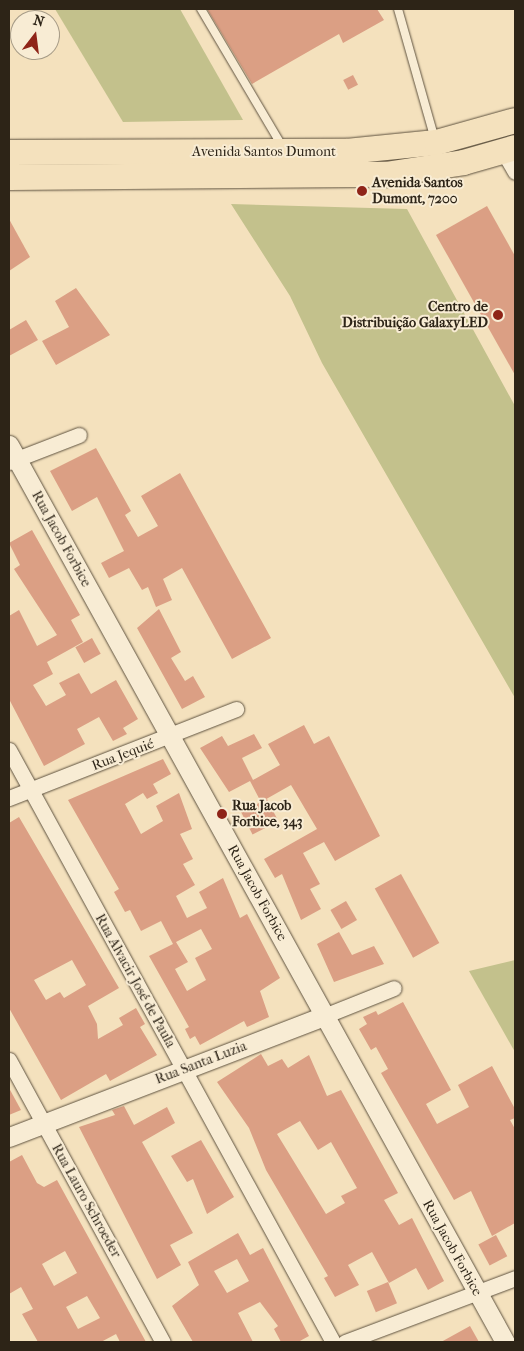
<!DOCTYPE html>
<html>
<head>
<meta charset="utf-8">
<style>
  body { margin:0 }
  #map { position:relative; width:524px; height:1351px; overflow:hidden; background:#f4e1bd; font-family:"IM FELL French Canon",serif }
  div>[style] { position:absolute }
  [style*='--x'] { left:calc(var(--x)*1px); top:calc(var(--y)*1px); width:calc(var(--w)*1px); rotate:calc(var(--a)*1deg) }
  .green>* { inset:0; background:#c3c18c }
  .building>* { inset:0; background:#db9f84; transform-origin:0 0 }
  .roads { filter:drop-shadow(0 0 1px #5f5340) drop-shadow(0 0 1px #5f5340) }
  .service>* { height:8px; margin:-4px; padding:0 4px; transform-origin:4px; border-radius:4px; background:#f8ecd4 }
  .minor>* { height:15px; margin:-7.5px; padding:0 7.5px; transform-origin:7.5px; border-radius:7.5px; background:#f8ecd4 }
  .tertiary>* { height:19px; margin:-9.5px; padding:0 9.5px; transform-origin:9.5px; border-radius:9.5px; background:#f8ecd4 }
  .primary>* { height:25px; margin:-12.5px; padding:0 12.5px; transform-origin:12.5px; border-radius:12.5px; background:#f4e1bd }
  .dots>* { width:14px; height:14px; translate:-50% -50%; box-sizing:border-box; border:2px solid #f8ecd4; border-radius:50% }
  span { translate:-50% -50%; white-space:nowrap; text-align:center; line-height:1.15; -webkit-text-stroke:4px #f8ecd4; paint-order:stroke }
  .street-label { font-size:14px; color:#2d2417 }
  .poi-label { font-size:14px; color:#2d2417; font-weight:700 }
  .left { translate:0 -50%; text-align:left }
  .right { translate:-100% -50%; text-align:right }
  .frame { position:absolute; inset:0; border:10px solid #2d2417; pointer-events:none }
  .north { position:absolute; left:10px; top:10px; width:50px; height:50px; box-sizing:border-box; background:#f8ecd4; border:1px solid #a79c88; border-radius:50%; rotate:15deg; font-size:14px; font-weight:700; line-height:20px; text-align:center; color:#2d2417 }
  .north::after { content:''; display:block; margin:auto; width:18px; height:22px; background:#8f2418; clip-path:polygon(50% 0,100% 100%,50% 72%,0 100%) }
</style>
</head>
<body>
<div id="map">
  <div class="green">
    <i style="clip-path:polygon(55px 9px,180px 9px,243px 120px,123px 122px)"></i>
    <i style="clip-path:polygon(231px 204px,407px 209px,515px 406px,515px 698px,322px 363px,290px 296px)"></i>
    <i style="clip-path:polygon(515px 960px,515px 1052px,469px 971px)"></i>
  </div>
  <div class="building">
    <i style="clip-path:polygon(207px 9px,377px 9px,384px 20px,343px 43px,339px 34px,252px 84px)"></i>
    <i style="left:353px;top:75px;width:11px;height:11px;rotate:63deg"></i>
    <i style="clip-path:polygon(487px 206px,515px 256px,515px 375px,436px 235px)"></i>
    <i style="clip-path:polygon(9px 219px,30px 257px,9px 271px)"></i>
    <i style="clip-path:polygon(76px 288px,110px 335px,56px 365px,42px 341px,69px 327px,55px 301px)"></i>
    <i style="clip-path:polygon(26px 320px,38px 340px,9px 356px,9px 330px)"></i>
    <i style="clip-path:polygon(96px 448px,131px 511px,125px 515px,138px 537px,158px 526px,141px 496px,180px 473px,271px 638px,232px 659px,182px 568px,163px 579px,172px 600px,156px 607px,148px 587px,142px 590px,129px 568px,109px 578px,101px 563px,124px 551px,97px 497px,72px 511px,50px 471px)"></i>
    <i style="clip-path:polygon(32px 530px,80px 615px,71px 620px,83px 642px,47px 662px,53px 674px,33px 685px,46px 706px,66px 695px,59px 683px,79px 673px,91px 694px,116px 680px,138px 719px,123px 728px,127px 734px,113px 741px,99px 717px,77px 729px,85px 744px,44px 766px,9px 699px,9px 616px,19px 610px,37px 646px,57px 635px,14px 569px,20px 565px,9px 543px)"></i>
    <i style="clip-path:polygon(159px 609px,181px 652px,171px 658px,185px 681px,193px 676px,205px 697px,182px 709px,137px 628px)"></i>
    <i style="left:92px;top:638px;width:18px;height:19px;rotate:61deg"></i>
    <i style="clip-path:polygon(304px 725px,314px 744px,329px 736px,380px 836px,335px 861px,324px 842px,303px 853px,320px 884px,310px 889px,321px 909px,301px 920px,282px 874px,275px 878px,264px 859px,317px 829px,291px 785px,261px 802px,250px 781px,229px 792px,200px 748px,222px 736px,228px 746px,254px 734px,262px 748px,242px 758px,253px 780px,280px 765px,268px 744px)"></i>
    <i style="clip-path:polygon(evenodd,163px 759px,171px 774px,153px 784px,158px 793px,147px 799px,143px 793px,125px 804px,141px 834px,163px 821px,156px 806px,179px 793px,192px 829px,180px 834px,193px 859px,183px 864px,195px 885px,176px 896px,187px 918px,207px 908px,199px 892px,223px 878px,240px 918px,247px 914px,280px 978px,260px 991px,269px 1017px,247px 1027px,244px 1021px,200px 1045px,195px 1036px,190px 1039px,185px 1029px,189px 1027px,149px 956px,173px 944px,161px 921px,141px 931px,130px 910px,125px 912px,114px 892px,119px 889px,68px 800px,163px 759px,201px 929px,212px 949px,195px 958px,206px 980px,187px 991px,175px 969px,188px 962px,176px 942px,201px 929px)"></i>
    <i style="left:267px;top:799px;width:25px;height:29px;rotate:63deg"></i>
    <i style="clip-path:polygon(evenodd,19px 817px,119px 988px,88px 1006px,97px 1024px,98px 1039px,123px 1025px,119px 1018px,136px 1008px,145px 1024px,140px 1027px,157px 1055px,110px 1081px,106px 1074px,61px 1100px,9px 1008px,9px 823px,19px 817px,72px 960px,86px 985px,64px 998px,60px 992px,46px 1000px,34px 980px,72px 960px)"></i>
    <i style="left:401px;top:874px;width:79px;height:30px;rotate:61deg"></i>
    <i style="left:346px;top:901px;width:22px;height:18px;rotate:60deg"></i>
    <i style="clip-path:polygon(339px 932px,352px 955px,374px 946px,384px 964px,334px 982px,317px 944px)"></i>
    <i style="clip-path:polygon(403px 1002px,451px 1090px,426px 1104px,437px 1124px,469px 1107px,458px 1085px,492px 1066px,515px 1109px,515px 1118px,510px 1120px,515px 1129px,515px 1223px,492px 1236px,471px 1191px,454px 1200px,381px 1073px,388px 1069px,376px 1047px,371px 1050px,359px 1029px,367px 1024px,363px 1017px,376px 1011px,378px 1015px)"></i>
    <i style="clip-path:polygon(evenodd,261px 1054px,268px 1066px,282px 1059px,288px 1068px,309px 1055px,327px 1096px,341px 1090px,398px 1193px,384px 1200px,399px 1225px,412px 1218px,444px 1281px,428px 1290px,416px 1268px,389px 1283px,372px 1252px,348px 1265px,359px 1285px,335px 1297px,324px 1278px,328px 1276px,266px 1170px,249px 1128px,217px 1082px,261px 1054px,300px 1121px,318px 1150px,331px 1142px,357px 1188px,341px 1196px,345px 1203px,326px 1214px,277px 1134px,300px 1121px)"></i>
    <i style="clip-path:polygon(9px 1088px,21px 1110px,9px 1115px)"></i>
    <i style="clip-path:polygon(124px 1106px,134px 1125px,167px 1107px,175px 1123px,142px 1142px,193px 1233px,170px 1245px,181px 1265px,157px 1279px,79px 1127px,115px 1115px,112px 1110px)"></i>
    <i style="clip-path:polygon(201px 1140px,234px 1197px,207px 1214px,193px 1179px,187px 1182px,171px 1156px)"></i>
    <i style="clip-path:polygon(evenodd,22px 1155px,37px 1183px,44px 1187px,57px 1180px,146px 1342px,120px 1342px,116px 1334px,101px 1342px,38px 1342px,22px 1314px,33px 1309px,21px 1287px,9px 1294px,9px 1162px,22px 1155px,65px 1251px,77px 1273px,54px 1286px,42px 1264px,65px 1251px,22px 1155px,87px 1296px,100px 1318px,78px 1329px,66px 1307px,87px 1296px)"></i>
    <i style="clip-path:polygon(evenodd,238px 1233px,250px 1255px,263px 1248px,309px 1336px,298px 1342px,281px 1342px,274px 1329px,278px 1326px,260px 1302px,238px 1313px,253px 1342px,193px 1342px,172px 1306px,199px 1285px,188px 1262px,238px 1233px,237px 1259px,249px 1281px,227px 1293px,214px 1271px,237px 1259px)"></i>
    <i style="left:496px;top:1235px;width:24px;height:20px;rotate:62deg"></i>
    <i style="left:388px;top:1282px;width:23px;height:23px;rotate:67deg"></i>
    <i style="clip-path:polygon(470px 1326px,479px 1342px,441px 1342px)"></i>
  </div>
  <div class="roads">
    <div class="service">
      <i style="--x:201;--y:9;--w:159;--a:59.4"></i>
      <i style="--x:398;--y:9;--w:136;--a:74.2"></i>
    </div>
    <div class="minor">
      <i style="--x:503;--y:151;--w:24;--a:60"></i>
      <i style="--x:9;--y:462;--w:75;--a:-21.1"></i>
      <i style="--x:9;--y:750;--w:675;--a:61.31"></i>
      <i style="--x:9;--y:798;--w:244;--a:-21.4"></i>
      <i style="--x:324;--y:1016;--w:75;--a:-21.8"></i>
      <i style="--x:9;--y:1060;--w:321;--a:61.4"></i>
      <i style="--x:345;--y:1342;--w:182;--a:-20.6"></i>
    </div>
    <div class="tertiary">
      <i style="--x:9;--y:445;--w:1025;--a:61.06"></i>
      <i style="--x:9;--y:1137;--w:337;--a:-21"></i>
    </div>
    <div class="primary">
      <i style="--x:9;--y:152;--w:337;--a:-0.2"></i>
      <i style="--x:346;--y:151;--w:90;--a:-5.7"></i>
      <i style="--x:436;--y:142;--w:82;--a:-15.6"></i>
      <i style="--x:9;--y:177;--w:376;--a:-0.5"></i>
      <i style="--x:385;--y:174;--w:79;--a:-8.7"></i>
      <i style="--x:463;--y:162;--w:54;--a:-16.1"></i>
    </div>
  </div>
  <div class="dots">
    <i style="left:362px;top:191px;background:#8f2418"></i>
    <i style="left:498px;top:315px;background:#8f2418"></i>
    <i style="left:222px;top:814px;background:#8f2418"></i>
  </div>
  <div class="street-label">
    <span style="left:264px;top:152px">Avenida Santos Dumont</span>
    <span style="left:61px;top:539px;rotate:61deg">Rua Jacob Forbice</span>
    <span style="left:123px;top:755px;rotate:-21deg">Rua Jequié</span>
    <span style="left:257px;top:893px;rotate:61deg">Rua Jacob Forbice</span>
    <span style="left:135px;top:981px;rotate:61deg">Rua Alvacir José de Paula</span>
    <span style="left:201px;top:1063px;rotate:-21deg">Rua Santa Luzia</span>
    <span style="left:86px;top:1201px;rotate:61deg">Rua Lauro Schroeder</span>
    <span style="left:452px;top:1248px;rotate:61deg">Rua Jacob Forbice</span>
  </div>
  <div class="poi-label">
    <span class="left" style="left:372px;top:191px">Avenida Santos<br>Dumont, 7200</span>
    <span class="right" style="left:488px;top:315px">Centro de<br>Distribuição GalaxyLED</span>
    <span class="left" style="left:232px;top:814px">Rua Jacob<br>Forbice, 343</span>
  </div>
  <div class="frame"></div>
  <div class="north">N</div>
</div>
</body>
</html>
